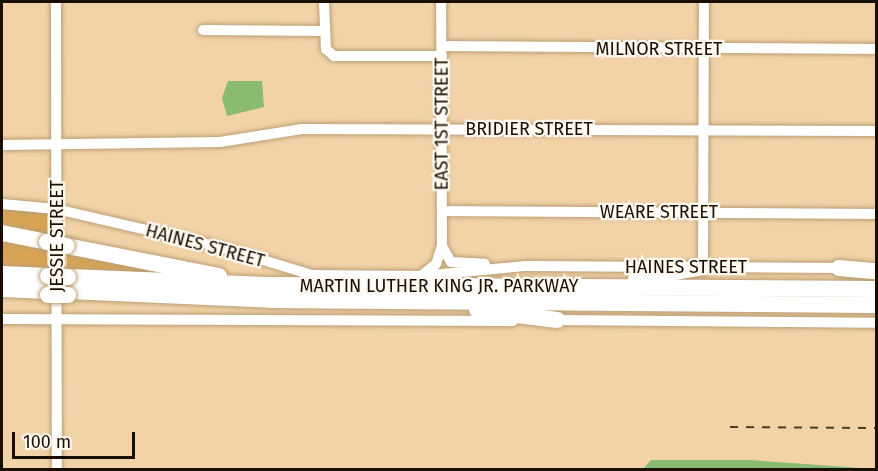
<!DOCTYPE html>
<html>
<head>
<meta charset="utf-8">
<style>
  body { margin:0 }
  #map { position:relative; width:878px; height:471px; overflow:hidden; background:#f2d3a8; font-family:"Fira Sans",sans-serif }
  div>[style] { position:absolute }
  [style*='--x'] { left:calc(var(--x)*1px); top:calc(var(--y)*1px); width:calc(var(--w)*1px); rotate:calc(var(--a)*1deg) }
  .green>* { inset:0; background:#d7a455 }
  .water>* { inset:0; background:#89bb71 }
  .roads { filter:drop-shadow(0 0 2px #bc9f75) drop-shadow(0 0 2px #bc9f75) }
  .minor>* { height:10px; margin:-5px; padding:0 5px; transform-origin:5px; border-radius:5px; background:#fff }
  .highway>* { height:16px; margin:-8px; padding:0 8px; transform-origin:8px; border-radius:8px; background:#fff }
  .rail>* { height:2px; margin-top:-1px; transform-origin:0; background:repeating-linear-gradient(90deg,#4a3b27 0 8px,transparent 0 16px) }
  .bridges { filter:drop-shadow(0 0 2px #bc9f75) drop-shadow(0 0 2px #bc9f75) }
  .highway-bridge>* { height:16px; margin:-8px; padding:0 8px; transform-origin:8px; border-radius:8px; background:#fff }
  span { translate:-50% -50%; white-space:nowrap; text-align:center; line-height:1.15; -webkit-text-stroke:4.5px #fff9f0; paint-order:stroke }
  .street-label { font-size:18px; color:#180e01 }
  .frame { position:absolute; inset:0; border:3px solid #180e01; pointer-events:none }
  .scale { position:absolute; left:12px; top:432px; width:123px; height:27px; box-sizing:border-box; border:3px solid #180e01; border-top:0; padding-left:8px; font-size:18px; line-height:21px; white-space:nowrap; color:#180e01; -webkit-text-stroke:4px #fff9f0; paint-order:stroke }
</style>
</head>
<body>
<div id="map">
  <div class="green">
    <i style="clip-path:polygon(2px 206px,48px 213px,47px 235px,2px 225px)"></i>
    <i style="clip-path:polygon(2px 237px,47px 247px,47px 268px,2px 267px)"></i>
    <i style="clip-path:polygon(67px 251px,191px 275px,67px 269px)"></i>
  </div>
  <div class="water">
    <i style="clip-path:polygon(228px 81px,262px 81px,264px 107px,227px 116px,222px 98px)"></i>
    <i style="clip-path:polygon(651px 460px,749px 460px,876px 469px,643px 469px)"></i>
  </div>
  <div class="roads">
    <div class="minor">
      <i style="--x:56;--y:2;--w:468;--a:89.9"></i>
      <i style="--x:324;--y:2;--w:47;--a:87.6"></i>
      <i style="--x:326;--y:49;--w:11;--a:41"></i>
      <i style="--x:334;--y:56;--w:108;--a:0"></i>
      <i style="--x:203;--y:30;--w:121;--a:0.5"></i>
      <i style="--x:442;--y:46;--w:434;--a:0.4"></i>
      <i style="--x:2;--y:145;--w:218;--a:-0.8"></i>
      <i style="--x:220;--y:142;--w:83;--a:-9"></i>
      <i style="--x:302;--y:129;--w:574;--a:0.2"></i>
      <i style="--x:2;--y:204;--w:54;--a:5.3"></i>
      <i style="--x:56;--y:209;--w:172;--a:13.1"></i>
      <i style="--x:224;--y:248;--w:92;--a:17.1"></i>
      <i style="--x:312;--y:275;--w:109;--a:0.5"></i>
      <i style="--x:421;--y:276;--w:103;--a:-5.5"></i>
      <i style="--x:524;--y:266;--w:148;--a:0.4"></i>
      <i style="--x:442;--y:211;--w:434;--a:0.4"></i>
      <i style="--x:442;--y:246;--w:18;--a:61"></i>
      <i style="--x:451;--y:262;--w:34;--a:3"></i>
      <i style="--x:697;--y:267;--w:146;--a:0.4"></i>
      <i style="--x:703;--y:267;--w:265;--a:-89.8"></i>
      <i style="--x:421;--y:276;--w:19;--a:-39"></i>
      <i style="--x:436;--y:264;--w:19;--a:-72"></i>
      <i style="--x:442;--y:246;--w:244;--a:-90.2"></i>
      <i style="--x:2;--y:319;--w:511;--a:0.22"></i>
      <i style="--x:553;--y:320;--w:323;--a:0.5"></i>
    </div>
    <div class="highway">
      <i style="--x:2;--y:233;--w:46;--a:11.3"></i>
      <i style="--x:67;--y:246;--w:155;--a:11.2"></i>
      <i style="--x:839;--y:268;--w:37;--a:5"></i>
      <i style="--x:2;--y:274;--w:46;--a:2.5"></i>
      <i style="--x:68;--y:277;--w:199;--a:2.3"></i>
      <i style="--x:267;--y:285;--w:609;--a:0.38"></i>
      <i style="--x:636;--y:279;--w:68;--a:-10.2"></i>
      <i style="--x:2;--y:289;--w:46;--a:2.5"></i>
      <i style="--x:68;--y:291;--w:203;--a:2.5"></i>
      <i style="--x:271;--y:300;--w:605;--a:0.47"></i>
      <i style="--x:477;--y:310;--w:81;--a:7.1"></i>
    </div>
  </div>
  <div class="rail">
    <i style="--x:730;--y:427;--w:146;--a:0.4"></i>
  </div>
  <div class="bridges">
    <div class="highway-bridge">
      <i style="--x:47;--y:242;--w:20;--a:11"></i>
      <i style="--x:48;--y:276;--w:20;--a:3"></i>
      <i style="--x:48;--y:295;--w:20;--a:0"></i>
    </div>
  </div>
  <div class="street-label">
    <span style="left:659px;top:49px">MILNOR STREET</span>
    <span style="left:442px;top:124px;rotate:-90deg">EAST 1ST STREET</span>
    <span style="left:529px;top:129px">BRIDIER STREET</span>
    <span style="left:659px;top:212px">WEARE STREET</span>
    <span style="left:57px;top:236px;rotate:-90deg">JESSIE STREET</span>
    <span style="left:205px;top:246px;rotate:15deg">HAINES STREET</span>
    <span style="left:686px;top:267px">HAINES STREET</span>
    <span style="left:439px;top:286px">MARTIN LUTHER KING JR. PARKWAY</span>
  </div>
  <div class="frame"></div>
  <div class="scale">100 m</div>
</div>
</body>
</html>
